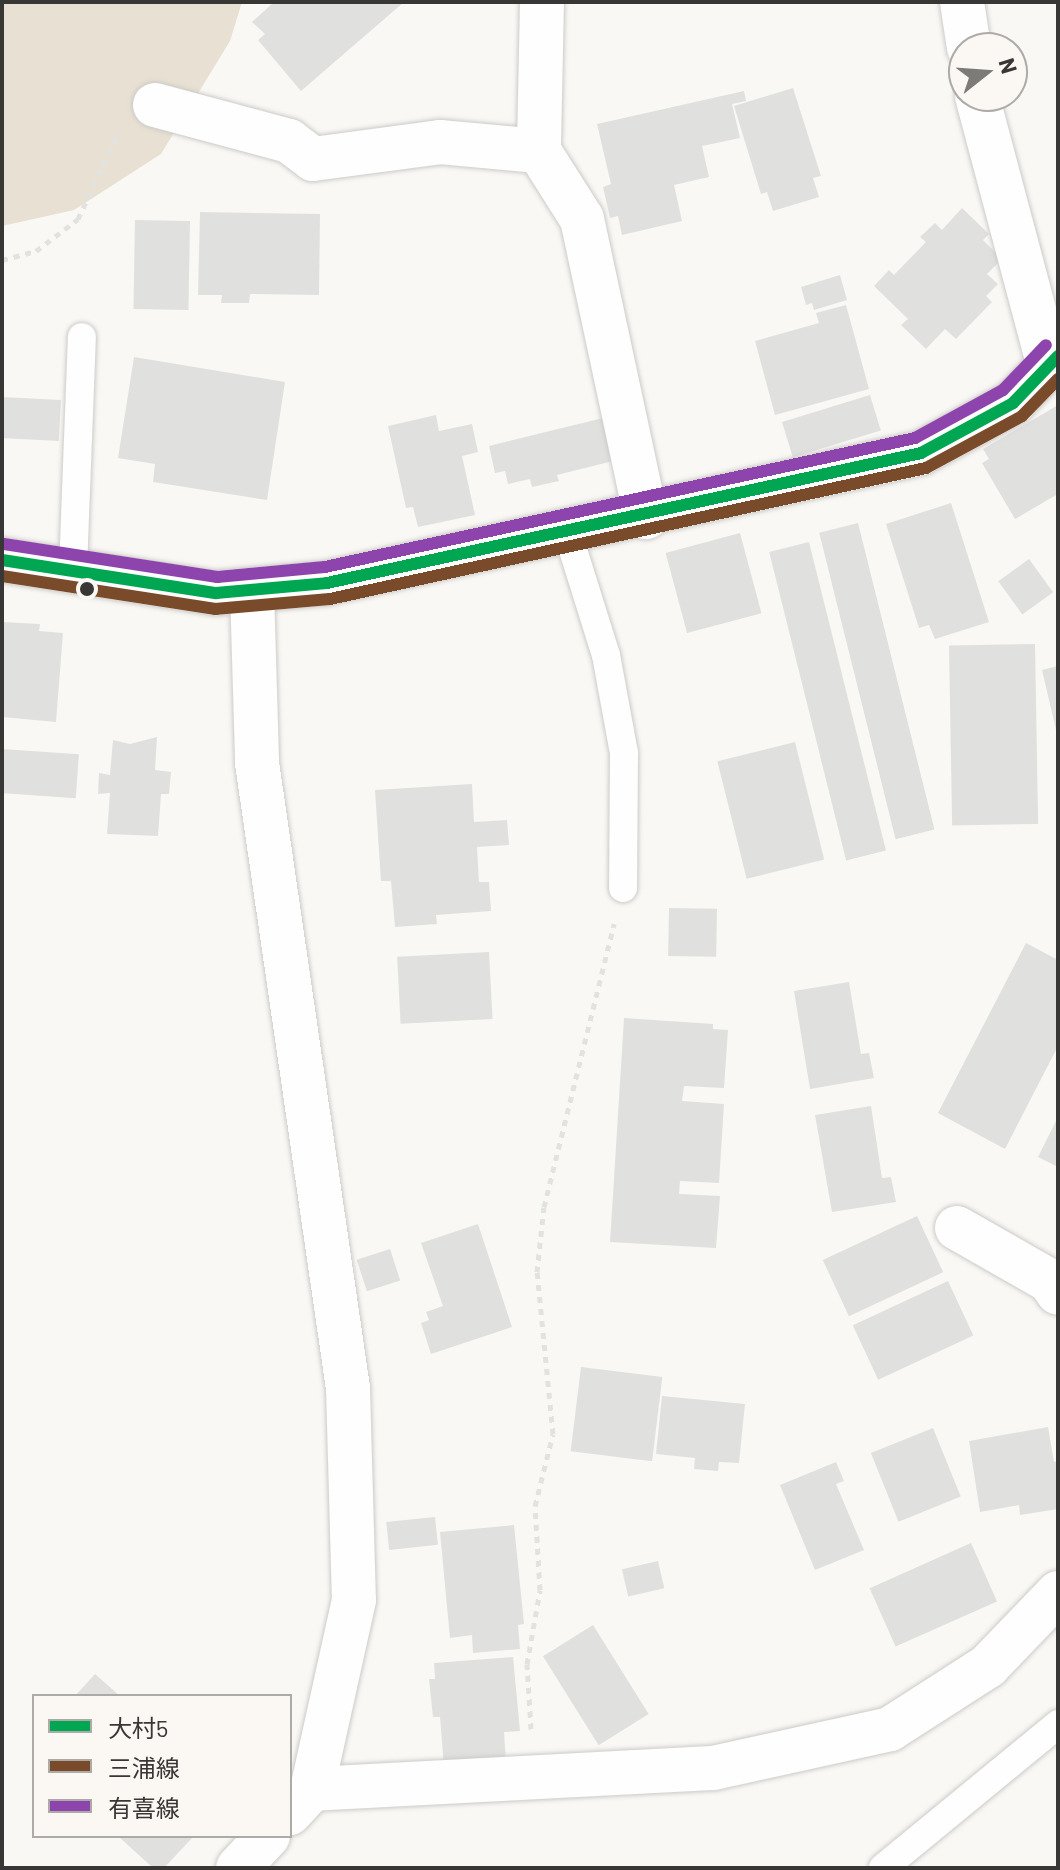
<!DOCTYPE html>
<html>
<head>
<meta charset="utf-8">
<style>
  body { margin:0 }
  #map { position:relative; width:1060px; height:1870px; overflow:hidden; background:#faf8f5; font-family:Barlow,"Noto Sans JP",sans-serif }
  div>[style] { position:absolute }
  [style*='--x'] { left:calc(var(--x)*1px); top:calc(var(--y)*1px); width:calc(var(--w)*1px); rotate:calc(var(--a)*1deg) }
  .green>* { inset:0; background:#e8e0d2 }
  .building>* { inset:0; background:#e0e0df; transform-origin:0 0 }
  .path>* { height:5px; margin-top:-2.5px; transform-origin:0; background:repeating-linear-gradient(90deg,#e2e2e1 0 6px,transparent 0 12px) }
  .roads { filter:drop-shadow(0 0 2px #cccbc8) drop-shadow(0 0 2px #cccbc8) }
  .service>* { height:28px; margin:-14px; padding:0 14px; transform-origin:14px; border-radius:14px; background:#fefefe }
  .minor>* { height:44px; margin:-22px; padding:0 22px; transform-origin:22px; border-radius:22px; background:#fefefe }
  .tertiary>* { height:44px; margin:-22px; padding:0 22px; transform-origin:22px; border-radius:22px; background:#fefefe }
  .bus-1>* { height:12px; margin:-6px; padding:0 6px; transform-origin:6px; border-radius:6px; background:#00a651 }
  .bus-2>* { height:12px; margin:-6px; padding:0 6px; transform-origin:6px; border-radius:6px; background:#7a4b2a }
  .bus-3>* { height:12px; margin:-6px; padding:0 6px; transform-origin:6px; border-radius:6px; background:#8e44ad }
  .dots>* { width:22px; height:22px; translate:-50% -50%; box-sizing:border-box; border:4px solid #fbf8f4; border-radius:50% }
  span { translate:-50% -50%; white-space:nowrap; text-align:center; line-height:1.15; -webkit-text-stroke:6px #fbf8f4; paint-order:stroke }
  .frame { position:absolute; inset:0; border:4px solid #383735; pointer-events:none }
  .legend { position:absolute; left:32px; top:1694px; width:260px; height:144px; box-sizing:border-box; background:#fbf8f4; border:2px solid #adaba8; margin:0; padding:10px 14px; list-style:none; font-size:24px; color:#383735 }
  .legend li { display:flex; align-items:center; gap:16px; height:40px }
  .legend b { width:40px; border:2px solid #adaba8 }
  .north { position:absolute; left:948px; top:32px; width:80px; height:80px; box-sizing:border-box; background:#fbf8f4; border:2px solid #adaba8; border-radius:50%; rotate:73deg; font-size:22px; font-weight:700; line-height:32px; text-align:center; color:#383735 }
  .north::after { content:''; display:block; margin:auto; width:28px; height:36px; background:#7c7b78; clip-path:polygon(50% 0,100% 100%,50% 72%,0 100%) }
</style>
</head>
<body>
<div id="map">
  <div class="green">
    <i style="clip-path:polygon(2px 2px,242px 2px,230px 41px,161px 154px,74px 210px,2px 226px)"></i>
  </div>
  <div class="building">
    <i style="clip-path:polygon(274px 2px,404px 2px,301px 91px,258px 40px,265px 34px,252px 22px)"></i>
    <i style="clip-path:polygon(793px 88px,821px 176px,813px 178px,819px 197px,773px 211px,767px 192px,761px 194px,734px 106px)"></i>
    <i style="clip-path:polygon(744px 91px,746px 101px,732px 104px,740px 138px,702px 146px,709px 177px,674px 185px,682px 221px,622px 235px,618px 216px,610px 218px,603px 187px,611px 184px,597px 124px)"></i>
    <i style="clip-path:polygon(962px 208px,989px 234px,983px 240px,1002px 259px,987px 274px,998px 284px,986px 296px,992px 302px,956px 339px,945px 329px,926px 349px,901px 325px,908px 319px,874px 286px,889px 270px,894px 275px,926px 242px,920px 237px,935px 223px,942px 230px)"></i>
    <i style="clip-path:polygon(200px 212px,320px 214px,319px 295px,250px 294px,249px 303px,221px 303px,222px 295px,198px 295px)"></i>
    <i style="left:135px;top:220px;width:55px;height:89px;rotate:1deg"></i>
    <i style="clip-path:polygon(840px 275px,847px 300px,814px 310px,812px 303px,806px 305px,801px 287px)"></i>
    <i style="clip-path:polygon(846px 305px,869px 389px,775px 415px,755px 341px,819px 323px,816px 313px)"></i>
    <i style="clip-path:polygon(134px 357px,285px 382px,267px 500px,153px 482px,155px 464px,118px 458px)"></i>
    <i style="left:870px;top:395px;width:37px;height:92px;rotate:73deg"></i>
    <i style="left:2px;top:397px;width:59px;height:41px;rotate:3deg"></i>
    <i style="clip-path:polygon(1058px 405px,1058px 494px,1015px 519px,982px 463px,989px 459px,983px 449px)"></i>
    <i style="clip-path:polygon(436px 415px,439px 431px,472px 424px,478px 452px,462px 456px,475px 515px,418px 527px,413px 507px,406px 508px,388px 426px)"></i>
    <i style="clip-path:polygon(607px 417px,617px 460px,557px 475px,559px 481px,532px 487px,530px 479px,508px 484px,505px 471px,495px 473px,489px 446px)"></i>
    <i style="clip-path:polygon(951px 503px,989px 622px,935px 639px,929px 625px,919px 628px,886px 524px)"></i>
    <i style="left:858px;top:523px;width:316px;height:40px;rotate:76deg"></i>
    <i style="left:740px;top:533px;width:83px;height:77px;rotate:75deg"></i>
    <i style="left:809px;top:542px;width:318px;height:41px;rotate:76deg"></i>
    <i style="left:1029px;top:559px;width:41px;height:38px;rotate:54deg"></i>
    <i style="clip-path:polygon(2px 622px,40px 624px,39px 631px,63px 633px,56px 722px,2px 717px)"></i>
    <i style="left:1035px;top:644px;width:180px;height:86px;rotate:89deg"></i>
    <i style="clip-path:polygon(1058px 666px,1058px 733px,1057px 734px,1042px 670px)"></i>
    <i style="clip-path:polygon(157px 737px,155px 770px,171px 772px,169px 794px,161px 794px,158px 836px,107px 834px,110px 793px,98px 794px,99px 773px,110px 775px,113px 740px,130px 744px)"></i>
    <i style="left:795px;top:742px;width:121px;height:80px;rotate:76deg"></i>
    <i style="left:2px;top:749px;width:77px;height:44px;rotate:4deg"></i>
    <i style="clip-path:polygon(472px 784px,474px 822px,507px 820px,509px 845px,477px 847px,479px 882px,489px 882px,491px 911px,436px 915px,437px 924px,395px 927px,391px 881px,381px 881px,375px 790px)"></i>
    <i style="left:669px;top:908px;width:48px;height:48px;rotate:1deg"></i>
    <i style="clip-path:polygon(1026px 943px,1058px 960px,1058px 1046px,1005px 1149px,938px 1113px)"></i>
    <i style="left:489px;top:952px;width:67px;height:92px;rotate:87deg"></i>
    <i style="clip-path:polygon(849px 982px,861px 1054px,869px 1053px,874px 1078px,810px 1089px,794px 991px)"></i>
    <i style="clip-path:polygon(624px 1018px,713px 1024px,713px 1029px,728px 1030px,724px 1088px,684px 1086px,682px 1101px,724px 1104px,719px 1183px,680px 1181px,679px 1194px,720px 1196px,716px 1248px,610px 1242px)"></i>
    <i style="clip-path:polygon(871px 1106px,882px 1178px,891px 1177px,896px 1202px,832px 1212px,815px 1115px)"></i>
    <i style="clip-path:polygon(1058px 1117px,1058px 1167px,1038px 1157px)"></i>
    <i style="left:917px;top:1216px;width:62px;height:104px;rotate:65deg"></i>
    <i style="clip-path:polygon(478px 1224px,512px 1327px,431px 1354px,421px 1323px,429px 1320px,426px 1312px,443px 1306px,421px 1243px)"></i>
    <i style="left:390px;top:1249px;width:33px;height:35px;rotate:72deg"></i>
    <i style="left:948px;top:1281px;width:60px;height:105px;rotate:65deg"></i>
    <i style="left:581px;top:1367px;width:82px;height:85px;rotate:7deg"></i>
    <i style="clip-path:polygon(662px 1396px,745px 1404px,739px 1463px,719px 1462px,718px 1471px,694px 1469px,695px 1458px,656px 1454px)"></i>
    <i style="clip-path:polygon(1048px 1427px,1054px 1462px,1058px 1461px,1058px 1509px,1020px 1515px,1019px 1505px,980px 1512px,969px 1441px)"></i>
    <i style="left:933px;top:1428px;width:74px;height:67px;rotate:68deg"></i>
    <i style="clip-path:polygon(836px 1462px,844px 1481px,836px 1484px,864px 1550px,815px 1570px,780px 1485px)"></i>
    <i style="left:435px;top:1517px;width:28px;height:49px;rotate:84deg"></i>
    <i style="clip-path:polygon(514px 1525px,524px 1624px,518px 1625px,520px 1649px,473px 1653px,472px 1635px,450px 1638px,440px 1532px)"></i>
    <i style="left:971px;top:1543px;width:64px;height:111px;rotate:66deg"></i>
    <i style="left:658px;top:1561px;width:28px;height:37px;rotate:77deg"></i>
    <i style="left:593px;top:1625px;width:105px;height:59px;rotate:58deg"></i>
    <i style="clip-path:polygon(513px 1657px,520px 1731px,504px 1732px,506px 1762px,444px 1767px,440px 1717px,433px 1717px,429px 1679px,435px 1679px,434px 1663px)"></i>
    <i style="clip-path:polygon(95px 1674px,120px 1696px,75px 1696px)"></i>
    <i style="clip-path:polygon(118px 1836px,194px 1836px,164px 1868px,153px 1868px)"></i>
  </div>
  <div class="path">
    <i style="--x:2;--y:260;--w:35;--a:-15"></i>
    <i style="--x:36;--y:251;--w:53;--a:-37.3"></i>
    <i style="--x:78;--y:219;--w:97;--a:-65"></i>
    <i style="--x:531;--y:1729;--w:65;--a:-93.5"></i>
    <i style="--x:527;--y:1664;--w:75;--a:-80"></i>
    <i style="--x:540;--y:1590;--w:84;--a:-93.4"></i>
    <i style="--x:535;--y:1506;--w:74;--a:-76"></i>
    <i style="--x:553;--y:1434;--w:163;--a:-95.6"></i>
    <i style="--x:537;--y:1272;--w:65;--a:-83.9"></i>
    <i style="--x:544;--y:1207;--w:292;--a:-76.1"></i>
  </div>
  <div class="roads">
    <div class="service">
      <i style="--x:568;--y:534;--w:127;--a:72.6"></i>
      <i style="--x:606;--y:655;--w:100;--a:79.6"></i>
      <i style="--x:624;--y:753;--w:135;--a:90.4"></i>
      <i style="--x:73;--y:569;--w:232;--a:-87.8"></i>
      <i style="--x:883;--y:1868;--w:227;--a:-39.4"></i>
    </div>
    <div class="minor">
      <i style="--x:542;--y:2;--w:149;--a:91.2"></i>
      <i style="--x:539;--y:151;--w:80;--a:57.7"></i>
      <i style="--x:582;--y:219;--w:305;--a:77.9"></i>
      <i style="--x:962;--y:2;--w:47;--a:81.3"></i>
      <i style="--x:977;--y:96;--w:279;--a:75.1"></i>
      <i style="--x:155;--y:105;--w:139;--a:15"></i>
      <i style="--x:289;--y:141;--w:30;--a:37"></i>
      <i style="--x:313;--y:159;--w:128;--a:-7.6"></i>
      <i style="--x:440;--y:142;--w:99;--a:5.2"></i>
      <i style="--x:252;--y:590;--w:173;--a:88.3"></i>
      <i style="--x:257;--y:763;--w:632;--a:81.72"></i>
      <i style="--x:348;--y:1388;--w:212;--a:88.4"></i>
      <i style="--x:354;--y:1600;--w:194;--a:102.5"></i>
      <i style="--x:312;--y:1789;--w:33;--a:133"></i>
      <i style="--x:957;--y:1228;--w:107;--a:29.7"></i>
      <i style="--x:1050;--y:1281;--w:14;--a:56"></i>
      <i style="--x:312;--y:1789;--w:402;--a:-3"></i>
      <i style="--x:713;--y:1768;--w:181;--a:-12.4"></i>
      <i style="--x:890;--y:1729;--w:117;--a:-32.7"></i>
      <i style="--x:988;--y:1666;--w:101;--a:-46.2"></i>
      <i style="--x:238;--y:1868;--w:44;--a:-46.8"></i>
    </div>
    <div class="tertiary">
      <i style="--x:2;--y:560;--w:217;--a:8.8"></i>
      <i style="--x:216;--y:593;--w:111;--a:-5.1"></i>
      <i style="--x:327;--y:583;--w:608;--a:-12.34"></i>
      <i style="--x:921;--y:453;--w:105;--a:-28.5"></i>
      <i style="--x:1013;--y:403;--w:65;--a:-46.2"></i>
    </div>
  </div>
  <div class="bus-1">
    <i style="--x:2;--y:560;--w:217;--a:8.8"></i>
    <i style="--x:216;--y:593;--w:111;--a:-5.1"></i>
    <i style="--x:327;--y:583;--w:608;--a:-12.34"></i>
    <i style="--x:921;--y:453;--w:105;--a:-28.5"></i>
    <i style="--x:1013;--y:403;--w:65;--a:-46.2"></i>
  </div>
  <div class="bus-2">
    <i style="--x:2;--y:576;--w:216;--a:8.8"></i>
    <i style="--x:215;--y:609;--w:115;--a:-5"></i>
    <i style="--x:330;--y:599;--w:610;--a:-12.4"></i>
    <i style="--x:926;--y:468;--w:109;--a:-28.4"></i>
    <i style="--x:1022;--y:416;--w:52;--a:-45.8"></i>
  </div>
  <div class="bus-3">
    <i style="--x:4;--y:544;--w:216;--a:8.8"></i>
    <i style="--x:217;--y:577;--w:108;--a:-5.3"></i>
    <i style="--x:325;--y:567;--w:604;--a:-12.33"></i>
    <i style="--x:915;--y:438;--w:100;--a:-28.6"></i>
    <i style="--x:1003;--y:390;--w:62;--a:-46.3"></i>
  </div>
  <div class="dots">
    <i style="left:87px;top:589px;background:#383735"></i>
  </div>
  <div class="frame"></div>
  <ul class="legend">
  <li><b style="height:10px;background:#00a651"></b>大村5</li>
  <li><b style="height:10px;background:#7a4b2a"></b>三浦線</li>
  <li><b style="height:10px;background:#8e44ad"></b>有喜線</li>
  </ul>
  <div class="north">N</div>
</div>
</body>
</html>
